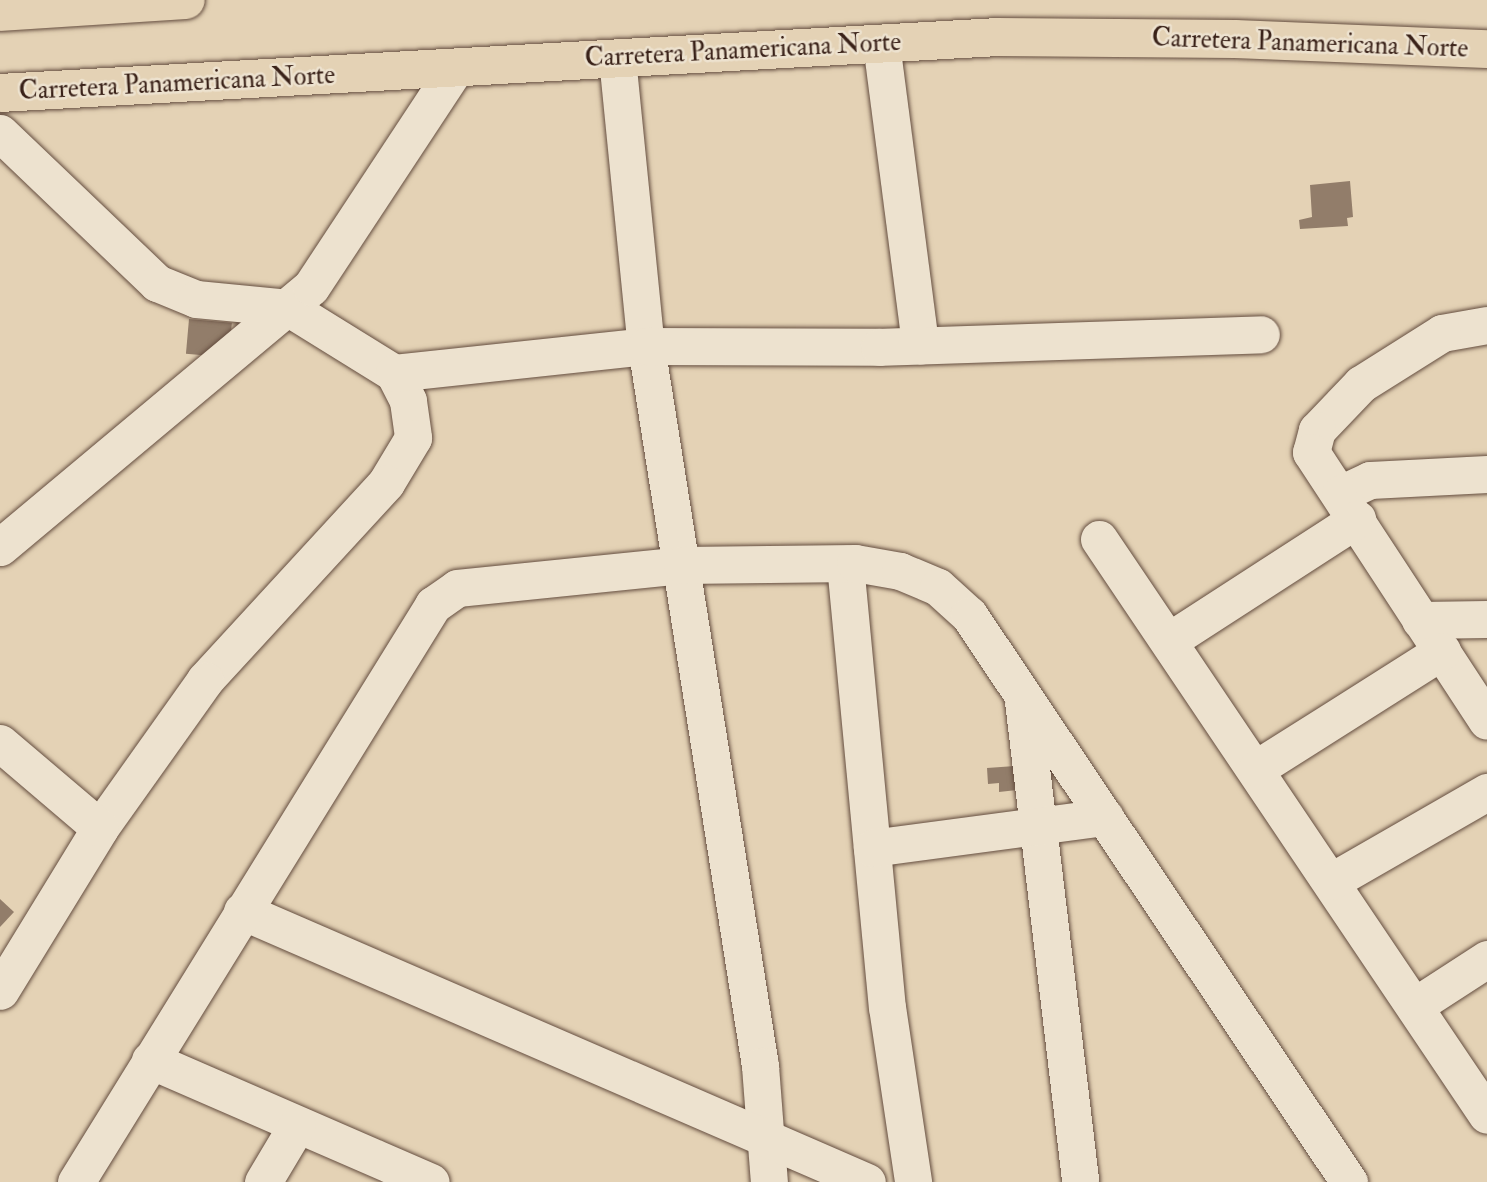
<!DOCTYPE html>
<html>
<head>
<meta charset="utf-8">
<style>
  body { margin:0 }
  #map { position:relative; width:1487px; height:1182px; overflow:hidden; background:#e4d2b5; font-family:"IM FELL Double Pica",serif }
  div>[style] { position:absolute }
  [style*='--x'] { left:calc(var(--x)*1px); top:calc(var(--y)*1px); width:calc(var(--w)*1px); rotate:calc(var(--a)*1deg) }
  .building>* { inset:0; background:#927d6a; transform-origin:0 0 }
  .roads { filter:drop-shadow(0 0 2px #644d3f) drop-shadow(0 0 2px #644d3f) }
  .minor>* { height:37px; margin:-18.5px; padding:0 18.5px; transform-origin:18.5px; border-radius:18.5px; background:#ede2cf }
  .highway>* { height:38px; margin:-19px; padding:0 19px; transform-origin:19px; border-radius:19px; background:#e4d2b5 }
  span { translate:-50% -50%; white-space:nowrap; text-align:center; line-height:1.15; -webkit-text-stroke:5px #ede2cf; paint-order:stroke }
  .street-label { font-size:26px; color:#392118 }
</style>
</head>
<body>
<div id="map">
  <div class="building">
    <i style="clip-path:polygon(1350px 181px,1353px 217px,1347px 218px,1348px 226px,1300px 229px,1299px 220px,1312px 217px,1310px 185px)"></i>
    <i style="left:189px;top:319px;width:43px;height:35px;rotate:5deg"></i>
    <i style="clip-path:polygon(1015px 766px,1017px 790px,999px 792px,999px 783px,988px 784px,987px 768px)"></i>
    <i style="clip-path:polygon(0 899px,14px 912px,0 927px)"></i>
  </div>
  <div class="roads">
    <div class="minor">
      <i style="--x:881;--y:43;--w:305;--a:82.6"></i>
      <i style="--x:617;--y:58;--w:289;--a:84.3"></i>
      <i style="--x:646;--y:346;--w:729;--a:81"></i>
      <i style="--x:760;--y:1066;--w:116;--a:85.6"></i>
      <i style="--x:0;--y:133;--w:217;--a:43.7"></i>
      <i style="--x:157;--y:283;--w:42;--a:22.3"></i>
      <i style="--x:196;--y:299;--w:93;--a:5.5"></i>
      <i style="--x:289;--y:308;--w:123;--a:31.8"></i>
      <i style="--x:394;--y:373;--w:31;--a:63"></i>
      <i style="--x:408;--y:401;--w:37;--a:82"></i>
      <i style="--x:413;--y:438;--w:52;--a:121"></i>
      <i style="--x:386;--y:483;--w:268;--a:132.6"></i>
      <i style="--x:205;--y:680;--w:181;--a:125.4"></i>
      <i style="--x:100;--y:828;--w:191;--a:121.5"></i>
      <i style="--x:1487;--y:325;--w:46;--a:169.9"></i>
      <i style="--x:1442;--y:333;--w:96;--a:147.8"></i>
      <i style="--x:1361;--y:384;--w:64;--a:133.7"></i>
      <i style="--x:1317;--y:430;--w:23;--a:105"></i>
      <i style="--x:1311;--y:452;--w:321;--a:56.8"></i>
      <i style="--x:394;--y:373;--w:253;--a:-6.1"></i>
      <i style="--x:646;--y:346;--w:233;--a:0.2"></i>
      <i style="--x:879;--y:347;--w:382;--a:-1.9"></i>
      <i style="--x:1340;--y:494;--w:33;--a:-25"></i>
      <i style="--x:1370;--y:480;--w:117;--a:-2.9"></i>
      <i style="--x:1099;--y:539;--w:694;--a:56.04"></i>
      <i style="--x:0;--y:547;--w:405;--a:-39.9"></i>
      <i style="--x:311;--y:287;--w:260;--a:-56.6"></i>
      <i style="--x:845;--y:564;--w:445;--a:84.6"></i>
      <i style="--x:887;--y:1007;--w:177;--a:81.5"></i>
      <i style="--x:1420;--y:620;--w:67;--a:-0.9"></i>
      <i style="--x:1170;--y:640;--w:223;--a:-32.9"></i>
      <i style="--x:1023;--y:701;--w:484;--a:83.2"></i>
      <i style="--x:0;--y:743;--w:131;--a:40.4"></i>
      <i style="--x:1257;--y:768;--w:219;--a:-32.3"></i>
      <i style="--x:872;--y:848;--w:235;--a:-7.6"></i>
      <i style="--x:1332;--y:881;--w:179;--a:-29.9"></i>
      <i style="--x:242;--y:911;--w:681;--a:23.44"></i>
      <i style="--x:1416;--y:1005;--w:85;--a:-32.9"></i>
      <i style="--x:150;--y:1060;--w:306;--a:23.5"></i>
      <i style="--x:76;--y:1182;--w:679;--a:-58.25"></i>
      <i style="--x:433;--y:605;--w:29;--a:-35"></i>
      <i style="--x:457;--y:588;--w:226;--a:-5.8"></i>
      <i style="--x:682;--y:565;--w:173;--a:-0.7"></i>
      <i style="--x:855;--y:563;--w:46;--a:10.1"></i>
      <i style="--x:900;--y:571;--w:41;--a:22.8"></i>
      <i style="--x:938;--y:587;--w:42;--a:42.1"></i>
      <i style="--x:969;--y:615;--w:683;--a:56.17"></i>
      <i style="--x:263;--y:1182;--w:66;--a:-59.2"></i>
    </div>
    <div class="highway">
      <i style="--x:0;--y:12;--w:186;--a:-3.7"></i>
      <i style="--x:0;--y:93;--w:999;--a:-3.21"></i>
      <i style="--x:997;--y:37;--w:238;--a:0.5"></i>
      <i style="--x:1235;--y:39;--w:252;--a:2.3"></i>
    </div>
  </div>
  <div class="street-label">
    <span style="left:1310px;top:44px;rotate:2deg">Carretera Panamericana Norte</span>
    <span style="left:743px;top:51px;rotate:-3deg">Carretera Panamericana Norte</span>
    <span style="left:177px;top:84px;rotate:-3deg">Carretera Panamericana Norte</span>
  </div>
</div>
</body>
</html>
